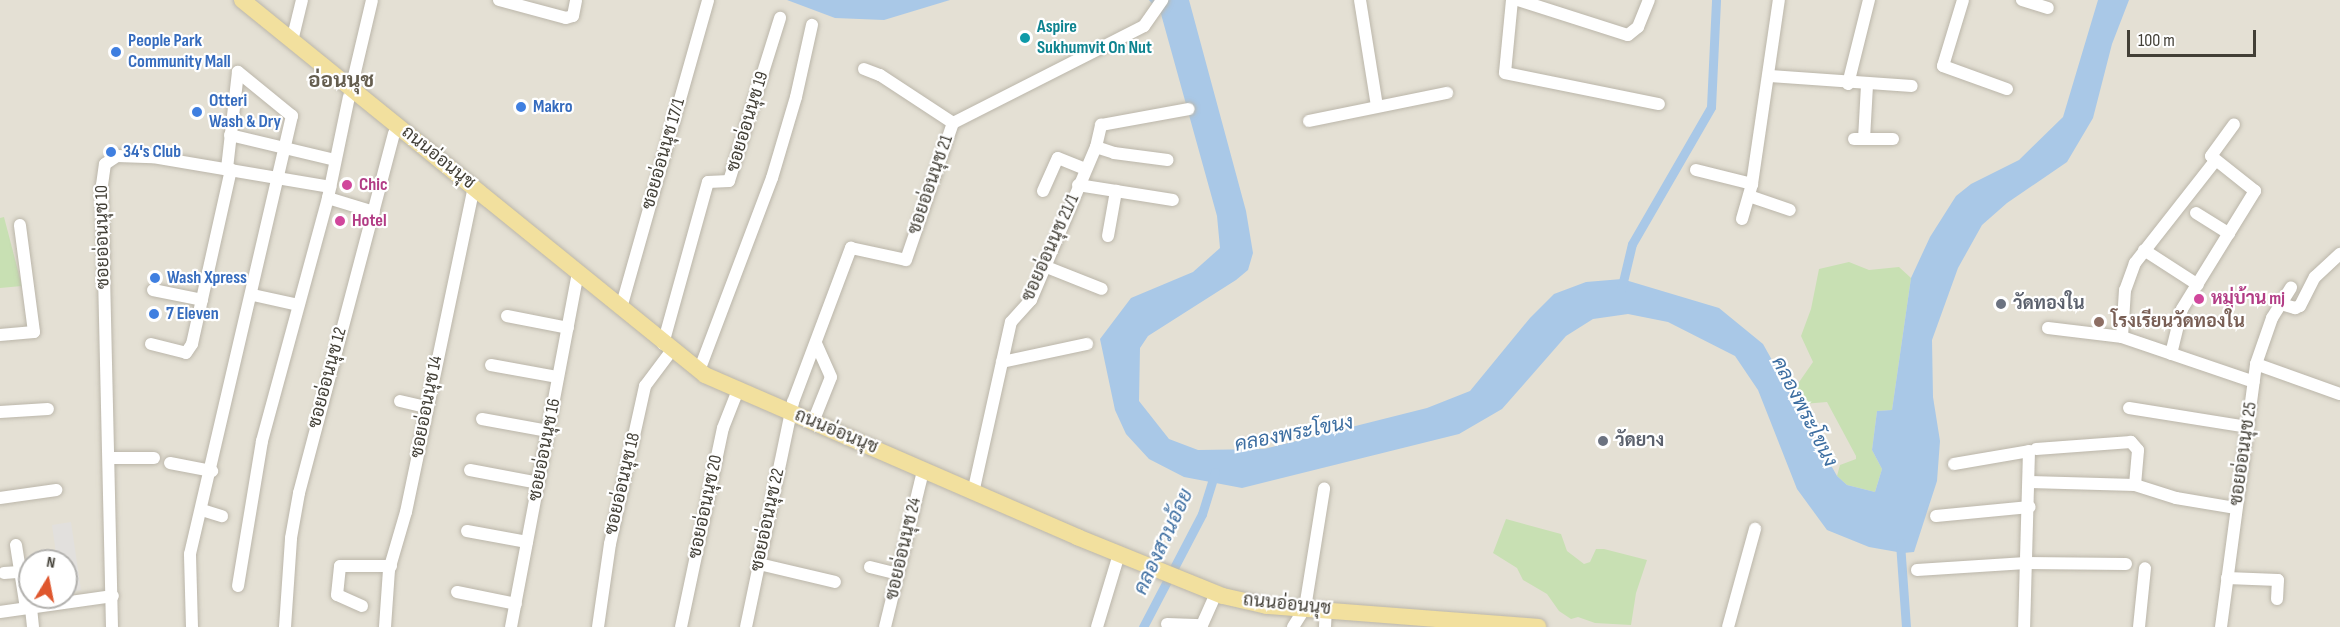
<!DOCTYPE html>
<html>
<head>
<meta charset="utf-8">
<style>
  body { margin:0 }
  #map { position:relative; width:2340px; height:627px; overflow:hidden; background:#f1eee6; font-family:"Sofia Sans Condensed",Sarabun,sans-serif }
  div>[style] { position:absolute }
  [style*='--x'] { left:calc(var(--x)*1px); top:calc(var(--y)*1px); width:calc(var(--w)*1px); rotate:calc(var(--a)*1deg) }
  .residential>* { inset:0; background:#e4e0d4 }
  .green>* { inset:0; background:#c8e0b3 }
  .parking>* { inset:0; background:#e2e0dd }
  .water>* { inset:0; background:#a9c8e7 }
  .canal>* { height:9px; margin:-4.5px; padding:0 4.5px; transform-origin:4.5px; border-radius:4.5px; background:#a9c8e7 }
  .roads { filter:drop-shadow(0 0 2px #bbb6aa) drop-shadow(0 0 2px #bbb6aa) }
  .minor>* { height:12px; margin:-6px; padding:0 6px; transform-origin:6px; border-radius:6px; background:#fff }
  .major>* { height:16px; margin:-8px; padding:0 8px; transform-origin:8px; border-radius:8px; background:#f2e09e }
  .dots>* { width:16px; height:16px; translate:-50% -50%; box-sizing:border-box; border:3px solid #fff; border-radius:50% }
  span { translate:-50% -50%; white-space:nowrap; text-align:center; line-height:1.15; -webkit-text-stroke:4.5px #fff; paint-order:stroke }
  .culture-label { font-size:18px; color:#0d838f; font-weight:700 }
  .left { translate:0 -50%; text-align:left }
  .shop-label { font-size:18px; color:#366cbe; font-weight:700 }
  .street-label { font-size:18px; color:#423f36 }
  .hotel-label { font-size:18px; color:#b23c85; font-weight:700 }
  .worship-label { font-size:18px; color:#5b616d; font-weight:700 }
  .education-label { font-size:18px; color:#785e54; font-weight:700 }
  .water-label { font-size:20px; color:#3d6ea1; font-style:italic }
  .quarter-label { font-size:21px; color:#645d4e; font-weight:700 }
  .north { position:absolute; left:18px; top:549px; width:60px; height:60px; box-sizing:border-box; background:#fff; border:2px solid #b3b2af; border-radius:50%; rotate:10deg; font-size:16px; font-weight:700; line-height:24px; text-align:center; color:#423f36 }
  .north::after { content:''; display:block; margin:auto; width:21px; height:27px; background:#df572e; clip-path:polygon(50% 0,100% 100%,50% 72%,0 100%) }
  .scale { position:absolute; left:2127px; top:30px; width:129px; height:27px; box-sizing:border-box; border:3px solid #423f36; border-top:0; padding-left:8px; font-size:18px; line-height:21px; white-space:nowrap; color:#423f36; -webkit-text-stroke:4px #fff; paint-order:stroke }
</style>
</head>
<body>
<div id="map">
  <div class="residential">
    <i style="clip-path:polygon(evenodd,0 0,2340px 0,2340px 627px,0 627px,0 0,30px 561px,66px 561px,66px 597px,30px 597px,30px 561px)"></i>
  </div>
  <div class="green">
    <i style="clip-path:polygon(4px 217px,22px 286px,0 288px,0 218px)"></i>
    <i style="clip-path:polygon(1849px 262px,1869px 270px,1899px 267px,1911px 278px,1892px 410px,1877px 411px,1872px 450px,1882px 469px,1875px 492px,1847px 485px,1837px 476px,1840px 465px,1856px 459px,1856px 456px,1827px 402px,1803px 404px,1795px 388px,1813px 362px,1801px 336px,1811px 309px,1819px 269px)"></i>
    <i style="clip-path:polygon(1506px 519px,1561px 534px,1567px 551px,1584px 564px,1590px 562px,1596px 549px,1604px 549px,1647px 560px,1636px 593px,1631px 625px,1595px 623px,1578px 617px,1571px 619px,1559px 611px,1547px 594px,1523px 580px,1517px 568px,1493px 553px)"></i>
  </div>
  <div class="parking">
    <i style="clip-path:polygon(71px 522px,81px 590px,66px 593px,66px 561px,57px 561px,52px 525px)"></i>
  </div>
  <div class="water">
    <i style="clip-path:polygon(787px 0,950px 0,884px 20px,835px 18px)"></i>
    <i style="clip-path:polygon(1149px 0,1189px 0,1246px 211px,1253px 253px,1248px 270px,1236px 280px,1148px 336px,1140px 348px,1139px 401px,1169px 439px,1198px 450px,1264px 449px,1427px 408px,1470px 391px,1530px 318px,1554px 294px,1586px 282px,1622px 279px,1719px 308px,1763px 344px,1837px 476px,1847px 485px,1875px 492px,1882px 469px,1872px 450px,1877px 411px,1892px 410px,1911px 278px,1930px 237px,1956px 196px,1971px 184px,2019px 160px,2063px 117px,2098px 0,2129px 0,2112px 44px,2093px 118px,2067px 162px,2007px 203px,1982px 225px,1958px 268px,1932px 340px,1933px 397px,1940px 441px,1937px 481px,1914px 552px,1903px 553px,1869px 547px,1827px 530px,1797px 489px,1758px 390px,1735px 356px,1668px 322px,1628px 314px,1593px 319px,1566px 336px,1502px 409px,1459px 434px,1242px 488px,1184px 477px,1149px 459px,1126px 434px,1115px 410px,1100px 339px,1131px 298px,1193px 272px,1220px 248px,1217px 216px,1161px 14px)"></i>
  </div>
  <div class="canal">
    <i style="--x:1621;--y:290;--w:47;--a:-76.6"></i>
    <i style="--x:1632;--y:244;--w:158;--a:-60"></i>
    <i style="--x:1711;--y:107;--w:107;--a:-87.3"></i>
    <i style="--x:1900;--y:543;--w:84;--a:85.9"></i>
    <i style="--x:1143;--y:627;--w:127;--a:-62.4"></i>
    <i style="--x:1202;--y:514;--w:44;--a:-72.8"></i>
  </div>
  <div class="roads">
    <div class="minor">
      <i style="--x:499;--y:0;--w:69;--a:15"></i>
      <i style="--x:566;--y:18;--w:7;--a:-16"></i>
      <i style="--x:573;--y:16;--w:16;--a:-79"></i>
      <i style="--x:1360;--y:0;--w:107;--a:80.9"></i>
      <i style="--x:1512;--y:0;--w:73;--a:95.5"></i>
      <i style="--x:1505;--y:73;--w:157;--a:11.4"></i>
      <i style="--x:1518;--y:0;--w:115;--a:17.7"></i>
      <i style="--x:1628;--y:35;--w:13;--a:-39"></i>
      <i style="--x:1638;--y:27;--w:29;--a:-68"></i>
      <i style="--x:1963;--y:0;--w:69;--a:106.9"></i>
      <i style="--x:1943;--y:66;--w:68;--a:19.8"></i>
      <i style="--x:2022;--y:0;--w:27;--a:17"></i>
      <i style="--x:292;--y:41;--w:42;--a:-76.3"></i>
      <i style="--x:864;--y:69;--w:17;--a:21"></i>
      <i style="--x:880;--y:75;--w:87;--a:33.3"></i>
      <i style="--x:1770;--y:76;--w:142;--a:4"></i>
      <i style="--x:1848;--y:84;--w:87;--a:-76"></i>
      <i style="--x:351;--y:89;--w:91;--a:-76.7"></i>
      <i style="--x:1309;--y:121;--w:141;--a:-11.5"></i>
      <i style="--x:230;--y:135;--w:108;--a:13.4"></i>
      <i style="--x:1854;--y:139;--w:39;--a:0"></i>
      <i style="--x:1864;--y:139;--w:54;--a:-86.8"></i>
      <i style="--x:1096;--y:147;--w:19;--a:18"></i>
      <i style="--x:1114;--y:153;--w:54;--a:7.4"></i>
      <i style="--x:2215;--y:161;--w:130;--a:128.1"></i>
      <i style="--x:2135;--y:263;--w:29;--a:110"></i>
      <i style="--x:2125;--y:290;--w:47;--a:93.7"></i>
      <i style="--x:2122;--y:337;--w:139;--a:18.8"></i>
      <i style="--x:1696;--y:170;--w:58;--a:14"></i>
      <i style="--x:1078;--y:185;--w:96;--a:9"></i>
      <i style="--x:1043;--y:191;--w:36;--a:-66"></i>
      <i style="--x:1058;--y:158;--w:29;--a:22"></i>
      <i style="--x:1749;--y:196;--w:43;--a:18.9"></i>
      <i style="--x:328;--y:198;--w:48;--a:16.9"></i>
      <i style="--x:2196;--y:213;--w:39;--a:32"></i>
      <i style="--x:1742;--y:219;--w:36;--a:-74"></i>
      <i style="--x:1752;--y:184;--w:186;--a:-81.7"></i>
      <i style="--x:1108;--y:236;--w:46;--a:-79.9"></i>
      <i style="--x:2144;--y:250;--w:64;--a:32.9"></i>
      <i style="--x:1044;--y:266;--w:62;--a:21.6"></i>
      <i style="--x:153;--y:290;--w:50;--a:11.5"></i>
      <i style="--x:253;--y:295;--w:46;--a:12.5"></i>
      <i style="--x:2281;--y:304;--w:15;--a:16"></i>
      <i style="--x:2295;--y:308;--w:5;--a:-22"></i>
      <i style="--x:2300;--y:306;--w:33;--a:-63"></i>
      <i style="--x:2315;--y:277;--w:34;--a:-43"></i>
      <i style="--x:621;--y:308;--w:320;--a:-74.2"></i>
      <i style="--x:507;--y:316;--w:62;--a:11.1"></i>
      <i style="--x:2048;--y:328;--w:75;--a:6.9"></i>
      <i style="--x:0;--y:335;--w:34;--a:-5"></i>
      <i style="--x:34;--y:332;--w:108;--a:-97.5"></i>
      <i style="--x:151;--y:344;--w:36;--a:14"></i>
      <i style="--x:186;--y:353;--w:11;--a:-56"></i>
      <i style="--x:192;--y:344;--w:179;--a:-77.4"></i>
      <i style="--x:663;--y:344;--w:168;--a:-74.5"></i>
      <i style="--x:708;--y:182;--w:21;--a:-3"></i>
      <i style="--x:729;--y:181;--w:171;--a:-72.6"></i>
      <i style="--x:2171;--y:354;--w:46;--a:-76.3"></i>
      <i style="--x:2182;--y:309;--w:139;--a:-58.3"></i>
      <i style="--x:2255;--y:191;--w:56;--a:-141.5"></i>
      <i style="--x:2211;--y:156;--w:39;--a:-54"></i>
      <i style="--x:1002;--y:362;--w:87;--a:-12"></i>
      <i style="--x:2256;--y:364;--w:89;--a:19.7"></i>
      <i style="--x:491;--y:365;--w:68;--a:10.2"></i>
      <i style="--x:699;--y:371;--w:206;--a:-69.3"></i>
      <i style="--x:772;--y:178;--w:84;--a:-73.5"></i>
      <i style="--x:796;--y:97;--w:74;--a:-77.5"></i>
      <i style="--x:400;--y:401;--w:28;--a:13"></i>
      <i style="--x:2129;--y:408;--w:121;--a:9.1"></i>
      <i style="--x:0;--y:412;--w:48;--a:-3.6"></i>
      <i style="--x:482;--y:419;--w:67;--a:10.3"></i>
      <i style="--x:813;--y:422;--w:48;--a:-68.2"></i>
      <i style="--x:831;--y:377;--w:37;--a:-114"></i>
      <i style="--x:109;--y:458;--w:45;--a:0"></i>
      <i style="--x:170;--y:463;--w:43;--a:10.8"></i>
      <i style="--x:1954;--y:464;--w:76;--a:-9.8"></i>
      <i style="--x:2029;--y:451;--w:176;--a:91.6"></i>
      <i style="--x:470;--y:470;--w:70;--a:10.7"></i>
      <i style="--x:2030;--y:482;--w:105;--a:1.6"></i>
      <i style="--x:2135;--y:485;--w:35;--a:-85"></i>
      <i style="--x:2138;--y:450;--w:11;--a:-131"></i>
      <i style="--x:2131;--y:442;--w:95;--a:175.8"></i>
      <i style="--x:2135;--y:485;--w:43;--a:17.6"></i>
      <i style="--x:2176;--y:498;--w:61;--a:9.5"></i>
      <i style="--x:973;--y:493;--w:175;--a:-77.5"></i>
      <i style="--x:1011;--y:322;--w:30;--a:-48"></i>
      <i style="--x:1031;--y:300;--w:166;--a:-67"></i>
      <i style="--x:1096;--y:147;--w:23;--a:-77"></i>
      <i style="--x:1101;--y:125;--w:89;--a:-10.3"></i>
      <i style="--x:0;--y:498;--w:57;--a:-8.1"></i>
      <i style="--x:202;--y:510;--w:21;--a:17"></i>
      <i style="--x:1936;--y:516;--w:94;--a:-5.5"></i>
      <i style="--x:467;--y:531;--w:61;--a:10.4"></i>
      <i style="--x:16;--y:545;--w:64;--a:81"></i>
      <i style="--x:759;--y:564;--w:78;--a:13.3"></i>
      <i style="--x:870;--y:567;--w:29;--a:14"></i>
      <i style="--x:1917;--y:570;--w:109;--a:-3.7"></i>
      <i style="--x:2026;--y:563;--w:100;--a:0.6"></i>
      <i style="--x:4;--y:573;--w:16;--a:-4"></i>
      <i style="--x:2227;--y:578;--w:51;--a:2.2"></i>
      <i style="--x:2278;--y:580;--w:19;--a:93"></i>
      <i style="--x:238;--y:586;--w:147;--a:-80.6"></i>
      <i style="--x:262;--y:441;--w:252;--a:-74.8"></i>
      <i style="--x:328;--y:198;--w:103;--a:-78.3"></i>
      <i style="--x:457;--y:592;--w:60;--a:11.5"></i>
      <i style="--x:362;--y:606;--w:27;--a:-156"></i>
      <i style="--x:337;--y:595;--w:29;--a:-84"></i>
      <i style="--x:340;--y:566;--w:51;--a:0"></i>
      <i style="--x:31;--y:608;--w:19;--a:84"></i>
      <i style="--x:0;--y:612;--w:114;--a:-8.1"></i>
      <i style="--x:1167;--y:624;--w:35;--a:2"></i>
      <i style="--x:1202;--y:625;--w:35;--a:-66"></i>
      <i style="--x:112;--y:627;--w:442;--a:-91.3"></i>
      <i style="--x:102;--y:185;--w:21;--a:-82"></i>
      <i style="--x:105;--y:164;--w:14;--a:-34"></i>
      <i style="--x:117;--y:156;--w:36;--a:2"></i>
      <i style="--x:153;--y:157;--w:180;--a:9.6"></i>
      <i style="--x:192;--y:627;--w:73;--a:-91.6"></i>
      <i style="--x:190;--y:554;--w:450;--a:-76.9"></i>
      <i style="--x:292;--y:116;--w:70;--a:-140.8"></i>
      <i style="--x:238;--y:72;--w:97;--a:96.5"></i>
      <i style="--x:285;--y:627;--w:89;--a:-86.1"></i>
      <i style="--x:291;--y:538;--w:46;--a:-79.9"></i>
      <i style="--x:299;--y:493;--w:372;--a:-75.2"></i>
      <i style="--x:385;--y:627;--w:57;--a:-86"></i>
      <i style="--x:389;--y:570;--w:60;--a:-73.7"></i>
      <i style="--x:406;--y:512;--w:332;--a:-78.2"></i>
      <i style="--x:511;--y:627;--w:360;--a:-79.3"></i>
      <i style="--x:598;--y:627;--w:84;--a:-81.8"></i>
      <i style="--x:610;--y:544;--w:162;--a:-77.5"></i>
      <i style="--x:645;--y:386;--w:45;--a:-53.1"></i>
      <i style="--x:681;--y:627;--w:203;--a:-78.1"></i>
      <i style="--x:723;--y:428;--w:41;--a:-68.5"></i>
      <i style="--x:746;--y:627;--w:230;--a:-78.2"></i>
      <i style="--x:793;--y:402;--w:165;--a:-69.4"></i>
      <i style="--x:851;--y:248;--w:56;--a:12.3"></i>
      <i style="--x:906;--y:260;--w:145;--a:-71.1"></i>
      <i style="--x:953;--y:123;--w:214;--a:-26.9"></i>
      <i style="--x:1144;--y:26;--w:32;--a:-55"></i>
      <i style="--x:885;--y:627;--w:161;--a:-76.3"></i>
      <i style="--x:1097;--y:627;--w:76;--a:-73.2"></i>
      <i style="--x:1293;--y:627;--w:22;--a:-58"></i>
      <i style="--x:1305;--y:608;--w:121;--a:-80.9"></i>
      <i style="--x:1325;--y:627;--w:17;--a:-87"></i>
      <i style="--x:1728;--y:627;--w:102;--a:-74.6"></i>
      <i style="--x:2139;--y:627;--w:59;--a:-84.2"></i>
      <i style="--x:2221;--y:627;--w:265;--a:-82.4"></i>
      <i style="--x:2256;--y:364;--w:49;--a:-70.8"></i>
      <i style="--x:2272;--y:318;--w:36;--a:-58"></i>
    </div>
    <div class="major">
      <i style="--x:242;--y:0;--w:596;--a:39.01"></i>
      <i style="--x:705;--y:375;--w:406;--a:23.5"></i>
      <i style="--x:1077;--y:537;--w:157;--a:22"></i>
      <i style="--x:1223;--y:596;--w:45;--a:12.8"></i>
      <i style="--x:1267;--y:606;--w:272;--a:4.4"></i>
    </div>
  </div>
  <div class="dots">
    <i style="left:1025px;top:38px;background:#0f9aa8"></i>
    <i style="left:116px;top:52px;background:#3f7fe0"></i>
    <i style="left:521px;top:107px;background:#3f7fe0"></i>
    <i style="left:197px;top:112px;background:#3f7fe0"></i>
    <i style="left:111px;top:152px;background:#3f7fe0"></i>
    <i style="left:347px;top:185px;background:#d1479c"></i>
    <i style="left:340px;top:221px;background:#d1479c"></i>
    <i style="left:155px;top:278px;background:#3f7fe0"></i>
    <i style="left:2199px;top:299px;background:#d1479c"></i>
    <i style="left:2001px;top:304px;background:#6b7280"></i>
    <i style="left:154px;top:314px;background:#3f7fe0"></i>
    <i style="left:2099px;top:322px;background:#8d6e63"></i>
    <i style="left:1603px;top:441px;background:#6b7280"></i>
  </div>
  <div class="culture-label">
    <span class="left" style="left:1037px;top:38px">Aspire<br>Sukhumvit On Nut</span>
  </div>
  <div class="shop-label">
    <span class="left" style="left:128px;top:52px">People Park<br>Community Mall</span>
    <span class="left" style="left:209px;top:112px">Otteri<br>Wash &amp; Dry</span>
    <span class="left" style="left:533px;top:107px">Makro</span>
    <span class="left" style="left:123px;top:152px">34's Club</span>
    <span class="left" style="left:167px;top:278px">Wash Xpress</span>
    <span class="left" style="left:166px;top:314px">7 Eleven</span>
  </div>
  <div class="street-label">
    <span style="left:748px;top:122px;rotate:-73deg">ซอยอ่อนนุช 19</span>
    <span style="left:664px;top:154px;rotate:-74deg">ซอยอ่อนนุช 17/1</span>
    <span style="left:438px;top:158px;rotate:39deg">ถนนอ่อนนุช</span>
    <span style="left:931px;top:185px;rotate:-71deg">ซอยอ่อนนุช 21</span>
    <span style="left:103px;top:237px;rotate:-91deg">ซอยอ่อนนุช 10</span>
    <span style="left:1051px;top:248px;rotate:-66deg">ซอยอ่อนนุช 21/1</span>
    <span style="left:328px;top:378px;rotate:-75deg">ซอยอ่อนนุช 12</span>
    <span style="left:427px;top:407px;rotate:-79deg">ซอยอ่อนนุช 14</span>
    <span style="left:836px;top:432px;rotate:23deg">ถนนอ่อนนุช</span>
    <span style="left:545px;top:450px;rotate:-79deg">ซอยอ่อนนุช 16</span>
    <span style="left:2244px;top:454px;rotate:-82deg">ซอยอ่อนนุช 25</span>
    <span style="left:623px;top:484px;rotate:-77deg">ซอยอ่อนนุช 18</span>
    <span style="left:706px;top:507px;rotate:-78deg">ซอยอ่อนนุช 20</span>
    <span style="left:768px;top:520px;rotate:-78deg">ซอยอ่อนนุช 22</span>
    <span style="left:904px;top:549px;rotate:-77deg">ซอยอ่อนนุช 24</span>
    <span style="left:1287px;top:605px;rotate:6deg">ถนนอ่อนนุช</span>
  </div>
  <div class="hotel-label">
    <span class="left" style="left:359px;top:185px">Chic</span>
    <span class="left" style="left:352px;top:221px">Hotel</span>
    <span class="left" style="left:2211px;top:299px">หมู่บ้าน mj</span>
  </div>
  <div class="worship-label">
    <span class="left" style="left:2013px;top:304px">วัดทองใน</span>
    <span class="left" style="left:1615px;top:441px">วัดยาง</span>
  </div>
  <div class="education-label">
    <span class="left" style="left:2111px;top:322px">โรงเรียนวัดทองใน</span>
  </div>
  <div class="water-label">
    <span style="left:1804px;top:412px;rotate:63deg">คลองพระโขนง</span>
    <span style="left:1294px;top:434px;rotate:-11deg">คลองพระโขนง</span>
    <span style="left:1164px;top:542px;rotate:-65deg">คลองสวนอ้อย</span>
  </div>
  <div class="quarter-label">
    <span style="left:341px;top:81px">อ่อนนุช</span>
  </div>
  <div class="north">N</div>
  <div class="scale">100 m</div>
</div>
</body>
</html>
